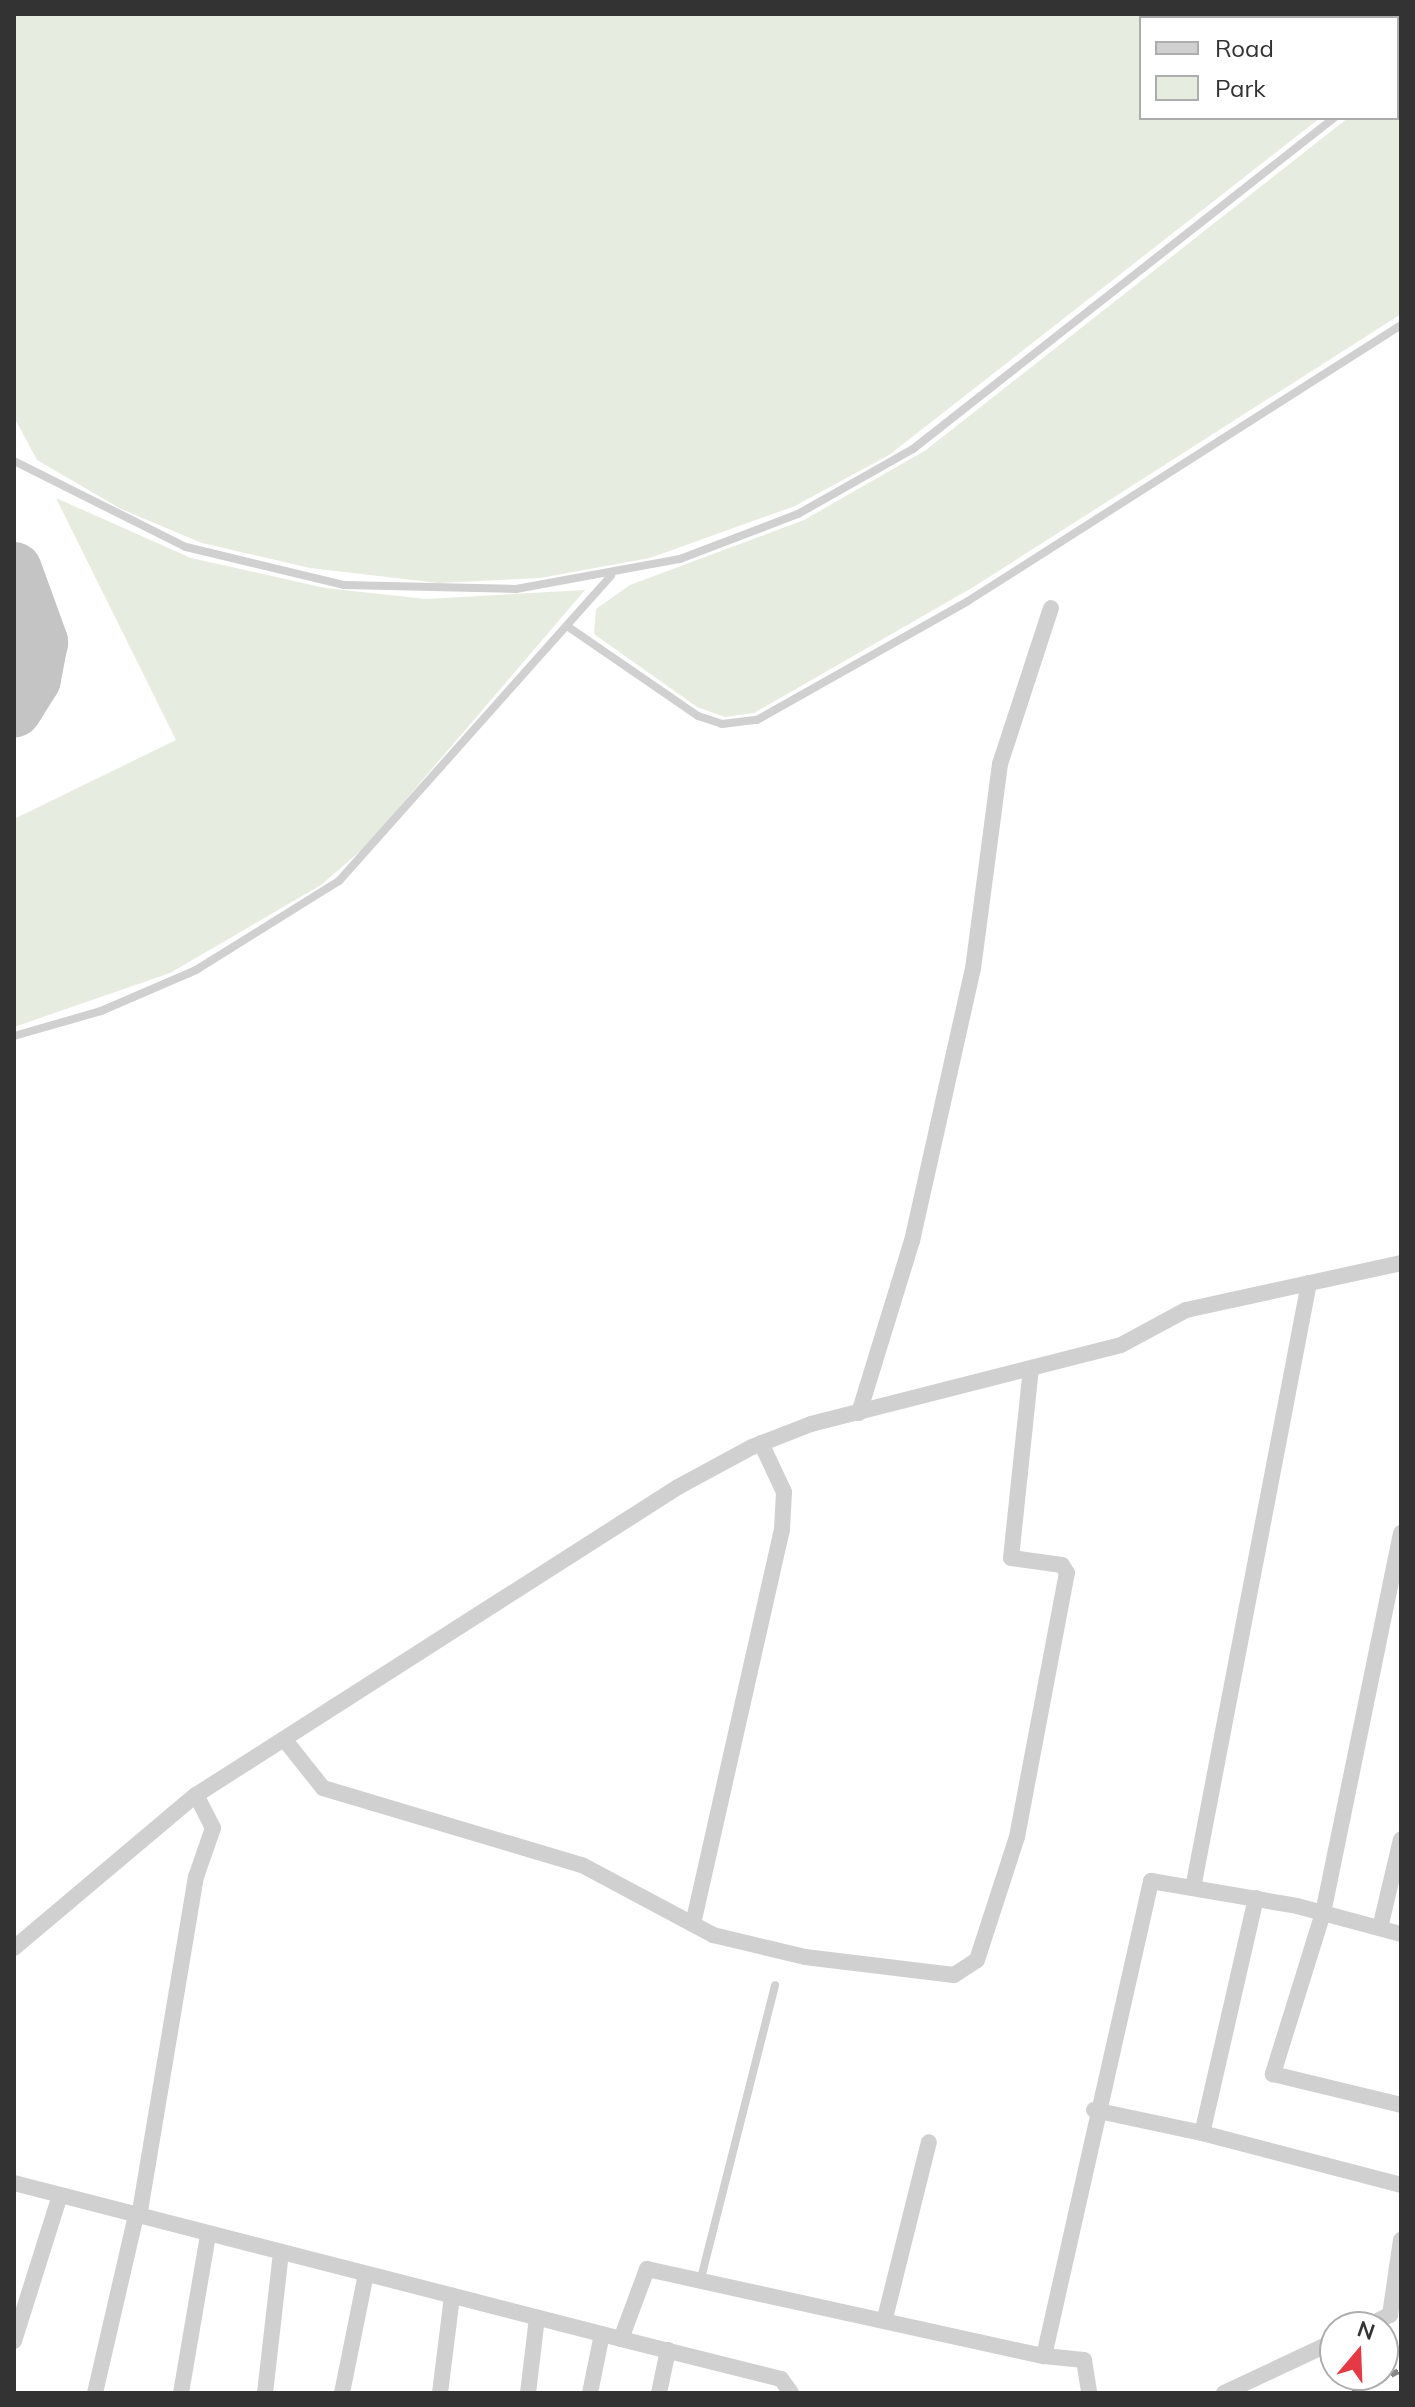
<!DOCTYPE html>
<html>
<head>
<meta charset="utf-8">
<style>
  body { margin:0 }
  #map { position:relative; width:1415px; height:2407px; overflow:hidden; background:#fff; font-family:Mulish,sans-serif }
  div>[style] { position:absolute }
  [style*='--x'] { left:calc(var(--x)*1px); top:calc(var(--y)*1px); width:calc(var(--w)*1px); rotate:calc(var(--a)*1deg) }
  .green>* { inset:0; background:#e6ecdf }
  .taxiway>* { height:56px; margin:-28px; padding:0 28px; transform-origin:28px; border-radius:28px; background:#c4c4c4 }
  .lane>* { height:8px; margin:-4px; padding:0 4px; transform-origin:4px; border-radius:4px; background:#d0d0d0 }
  .street>* { height:16px; margin:-8px; padding:0 8px; transform-origin:8px; border-radius:8px; background:#d0d0d0 }
  .rail>* { height:6px; margin-top:-3px; transform-origin:0; background:repeating-linear-gradient(90deg,#888 0 8px,transparent 0 14px) }
  span { translate:-50% -50%; white-space:nowrap; text-align:center; line-height:1.15; -webkit-text-stroke:8px #fff; paint-order:stroke }
  .frame { position:absolute; inset:0; border:16px solid #333; pointer-events:none }
  .legend { position:absolute; left:1139px; top:16px; width:260px; height:104px; box-sizing:border-box; background:#fff; border:2px solid #adadad; margin:0; padding:10px 14px; list-style:none; font-size:24px; color:#333 }
  .legend li { display:flex; align-items:center; gap:16px; height:40px }
  .legend b { width:40px; border:2px solid #adadad }
  .north { position:absolute; left:1319px; top:2311px; width:80px; height:80px; box-sizing:border-box; background:#fff; border:2px solid #adadad; border-radius:50%; rotate:19deg; font-size:22px; font-weight:700; line-height:32px; text-align:center; color:#333 }
  .north::after { content:''; display:block; margin:auto; width:28px; height:36px; background:#e63946; clip-path:polygon(50% 0,100% 100%,50% 72%,0 100%) }
</style>
</head>
<body>
<div id="map">
  <div class="green">
    <i style="clip-path:polygon(14px 14px,1370px 14px,1372px 18px,1141px 18px,1141px 118px,1320px 118px,889px 455px,795px 506px,650px 558px,540px 578px,438px 583px,310px 568px,202px 543px,121px 509px,37px 460px,14px 417px)"></i>
    <i style="clip-path:polygon(1401px 77px,1401px 314px,975px 586px,754px 713px,725px 717px,697px 707px,594px 634px,596px 609px,630px 585px,804px 520px,926px 450px,1348px 118px,1397px 118px)"></i>
    <i style="clip-path:polygon(56px 498px,191px 558px,325px 588px,426px 599px,585px 590px,366px 846px,321px 885px,170px 973px,14px 1027px,14px 819px,176px 740px)"></i>
  </div>
  <div class="taxiway">
    <i style="--x:14;--y:570;--w:77;--a:70.1"></i>
    <i style="--x:40;--y:642;--w:38;--a:101"></i>
    <i style="--x:33;--y:679;--w:36;--a:122"></i>
  </div>
  <div class="lane">
    <i style="--x:1377;--y:14;--w:4;--a:63"></i>
    <i style="--x:1397;--y:50;--w:9;--a:63"></i>
    <i style="--x:1397;--y:68;--w:5;--a:-37"></i>
    <i style="--x:14;--y:461;--w:192;--a:26.6"></i>
    <i style="--x:186;--y:547;--w:163;--a:13.5"></i>
    <i style="--x:344;--y:585;--w:172;--a:1.3"></i>
    <i style="--x:516;--y:589;--w:167;--a:-10.4"></i>
    <i style="--x:680;--y:559;--w:126;--a:-20.9"></i>
    <i style="--x:798;--y:514;--w:132;--a:-29.5"></i>
    <i style="--x:913;--y:449;--w:536;--a:-38.18"></i>
    <i style="--x:567;--y:626;--w:159;--a:34.5"></i>
    <i style="--x:698;--y:716;--w:25;--a:18"></i>
    <i style="--x:722;--y:724;--w:35;--a:-7"></i>
    <i style="--x:757;--y:720;--w:242;--a:-29.4"></i>
    <i style="--x:968;--y:601;--w:513;--a:-32.51"></i>
    <i style="--x:14;--y:1036;--w:91;--a:-16"></i>
    <i style="--x:101;--y:1011;--w:103;--a:-23.3"></i>
    <i style="--x:196;--y:970;--w:168;--a:-31.9"></i>
    <i style="--x:339;--y:881;--w:409;--a:-48.3"></i>
    <i style="--x:701;--y:2278;--w:302;--a:-75.8"></i>
  </div>
  <div class="street">
    <i style="--x:859;--y:1413;--w:180;--a:-72.9"></i>
    <i style="--x:912;--y:1241;--w:279;--a:-77.4"></i>
    <i style="--x:973;--y:969;--w:207;--a:-82.5"></i>
    <i style="--x:1000;--y:764;--w:164;--a:-71.9"></i>
    <i style="--x:1401;--y:1533;--w:388;--a:101.6"></i>
    <i style="--x:1323;--y:1913;--w:169;--a:107.3"></i>
    <i style="--x:1273;--y:2074;--w:132;--a:13.6"></i>
    <i style="--x:284;--y:1739;--w:63;--a:51.5"></i>
    <i style="--x:323;--y:1788;--w:270;--a:16.6"></i>
    <i style="--x:582;--y:1865;--w:149;--a:28.1"></i>
    <i style="--x:713;--y:1935;--w:95;--a:13.4"></i>
    <i style="--x:805;--y:1957;--w:150;--a:6.9"></i>
    <i style="--x:954;--y:1975;--w:27;--a:-33"></i>
    <i style="--x:977;--y:1960;--w:129;--a:-72"></i>
    <i style="--x:1017;--y:1837;--w:269;--a:-79.3"></i>
    <i style="--x:1067;--y:1573;--w:9;--a:-122"></i>
    <i style="--x:1062;--y:1565;--w:51;--a:-172.2"></i>
    <i style="--x:1011;--y:1558;--w:190;--a:-84"></i>
    <i style="--x:1193;--y:1888;--w:616;--a:-79.15"></i>
    <i style="--x:1256;--y:1898;--w:241;--a:102.9"></i>
    <i style="--x:1202;--y:2133;--w:206;--a:14.6"></i>
    <i style="--x:693;--y:1924;--w:404;--a:-77.3"></i>
    <i style="--x:782;--y:1530;--w:38;--a:-87"></i>
    <i style="--x:784;--y:1492;--w:54;--a:-115.1"></i>
    <i style="--x:1380;--y:1928;--w:91;--a:-76.7"></i>
    <i style="--x:14;--y:1948;--w:238;--a:-40.1"></i>
    <i style="--x:196;--y:1795;--w:572;--a:-32.58"></i>
    <i style="--x:678;--y:1487;--w:84;--a:-28.4"></i>
    <i style="--x:752;--y:1447;--w:63;--a:-21.3"></i>
    <i style="--x:811;--y:1424;--w:320;--a:-14.3"></i>
    <i style="--x:1121;--y:1345;--w:74;--a:-28.3"></i>
    <i style="--x:1186;--y:1310;--w:220;--a:-12.3"></i>
    <i style="--x:1094;--y:2110;--w:110;--a:12"></i>
    <i style="--x:14;--y:2183;--w:627;--a:14.41"></i>
    <i style="--x:621;--y:2339;--w:75;--a:-69.6"></i>
    <i style="--x:647;--y:2269;--w:406;--a:12.4"></i>
    <i style="--x:1044;--y:2356;--w:487;--a:-77.3"></i>
    <i style="--x:1151;--y:1881;--w:148;--a:9.7"></i>
    <i style="--x:1297;--y:1906;--w:108;--a:15.1"></i>
    <i style="--x:139;--y:2217;--w:345;--a:-80.5"></i>
    <i style="--x:196;--y:1877;--w:52;--a:-70.9"></i>
    <i style="--x:213;--y:1828;--w:37;--a:-117"></i>
    <i style="--x:885;--y:2318;--w:181;--a:-76"></i>
    <i style="--x:1365;--y:2327;--w:28;--a:-26"></i>
    <i style="--x:1390;--y:2315;--w:76;--a:-81.7"></i>
    <i style="--x:621;--y:2339;--w:165;--a:14"></i>
    <i style="--x:781;--y:2379;--w:17;--a:54"></i>
    <i style="--x:14;--y:2341;--w:153;--a:-72.5"></i>
    <i style="--x:1044;--y:2356;--w:40;--a:5.7"></i>
    <i style="--x:1084;--y:2360;--w:33;--a:81"></i>
    <i style="--x:95;--y:2393;--w:182;--a:-77"></i>
    <i style="--x:181;--y:2393;--w:160;--a:-80.3"></i>
    <i style="--x:265;--y:2393;--w:141;--a:-83.5"></i>
    <i style="--x:342;--y:2393;--w:121;--a:-78.6"></i>
    <i style="--x:440;--y:2393;--w:98;--a:-82.9"></i>
    <i style="--x:528;--y:2393;--w:76;--a:-83.2"></i>
    <i style="--x:590;--y:2393;--w:60;--a:-78.5"></i>
    <i style="--x:659;--y:2393;--w:44;--a:-78.2"></i>
    <i style="--x:1224;--y:2393;--w:123;--a:-25.1"></i>
  </div>
  <div class="rail">
    <i style="--x:1353;--y:2393;--w:53;--a:-25.6"></i>
  </div>
  <div class="frame"></div>
  <ul class="legend">
  <li><b style="height:10px;background:#d0d0d0"></b>Road</li>
  <li><b style="height:22px;background:#e6ecdf"></b>Park</li>
  </ul>
  <div class="north">N</div>
</div>
</body>
</html>
